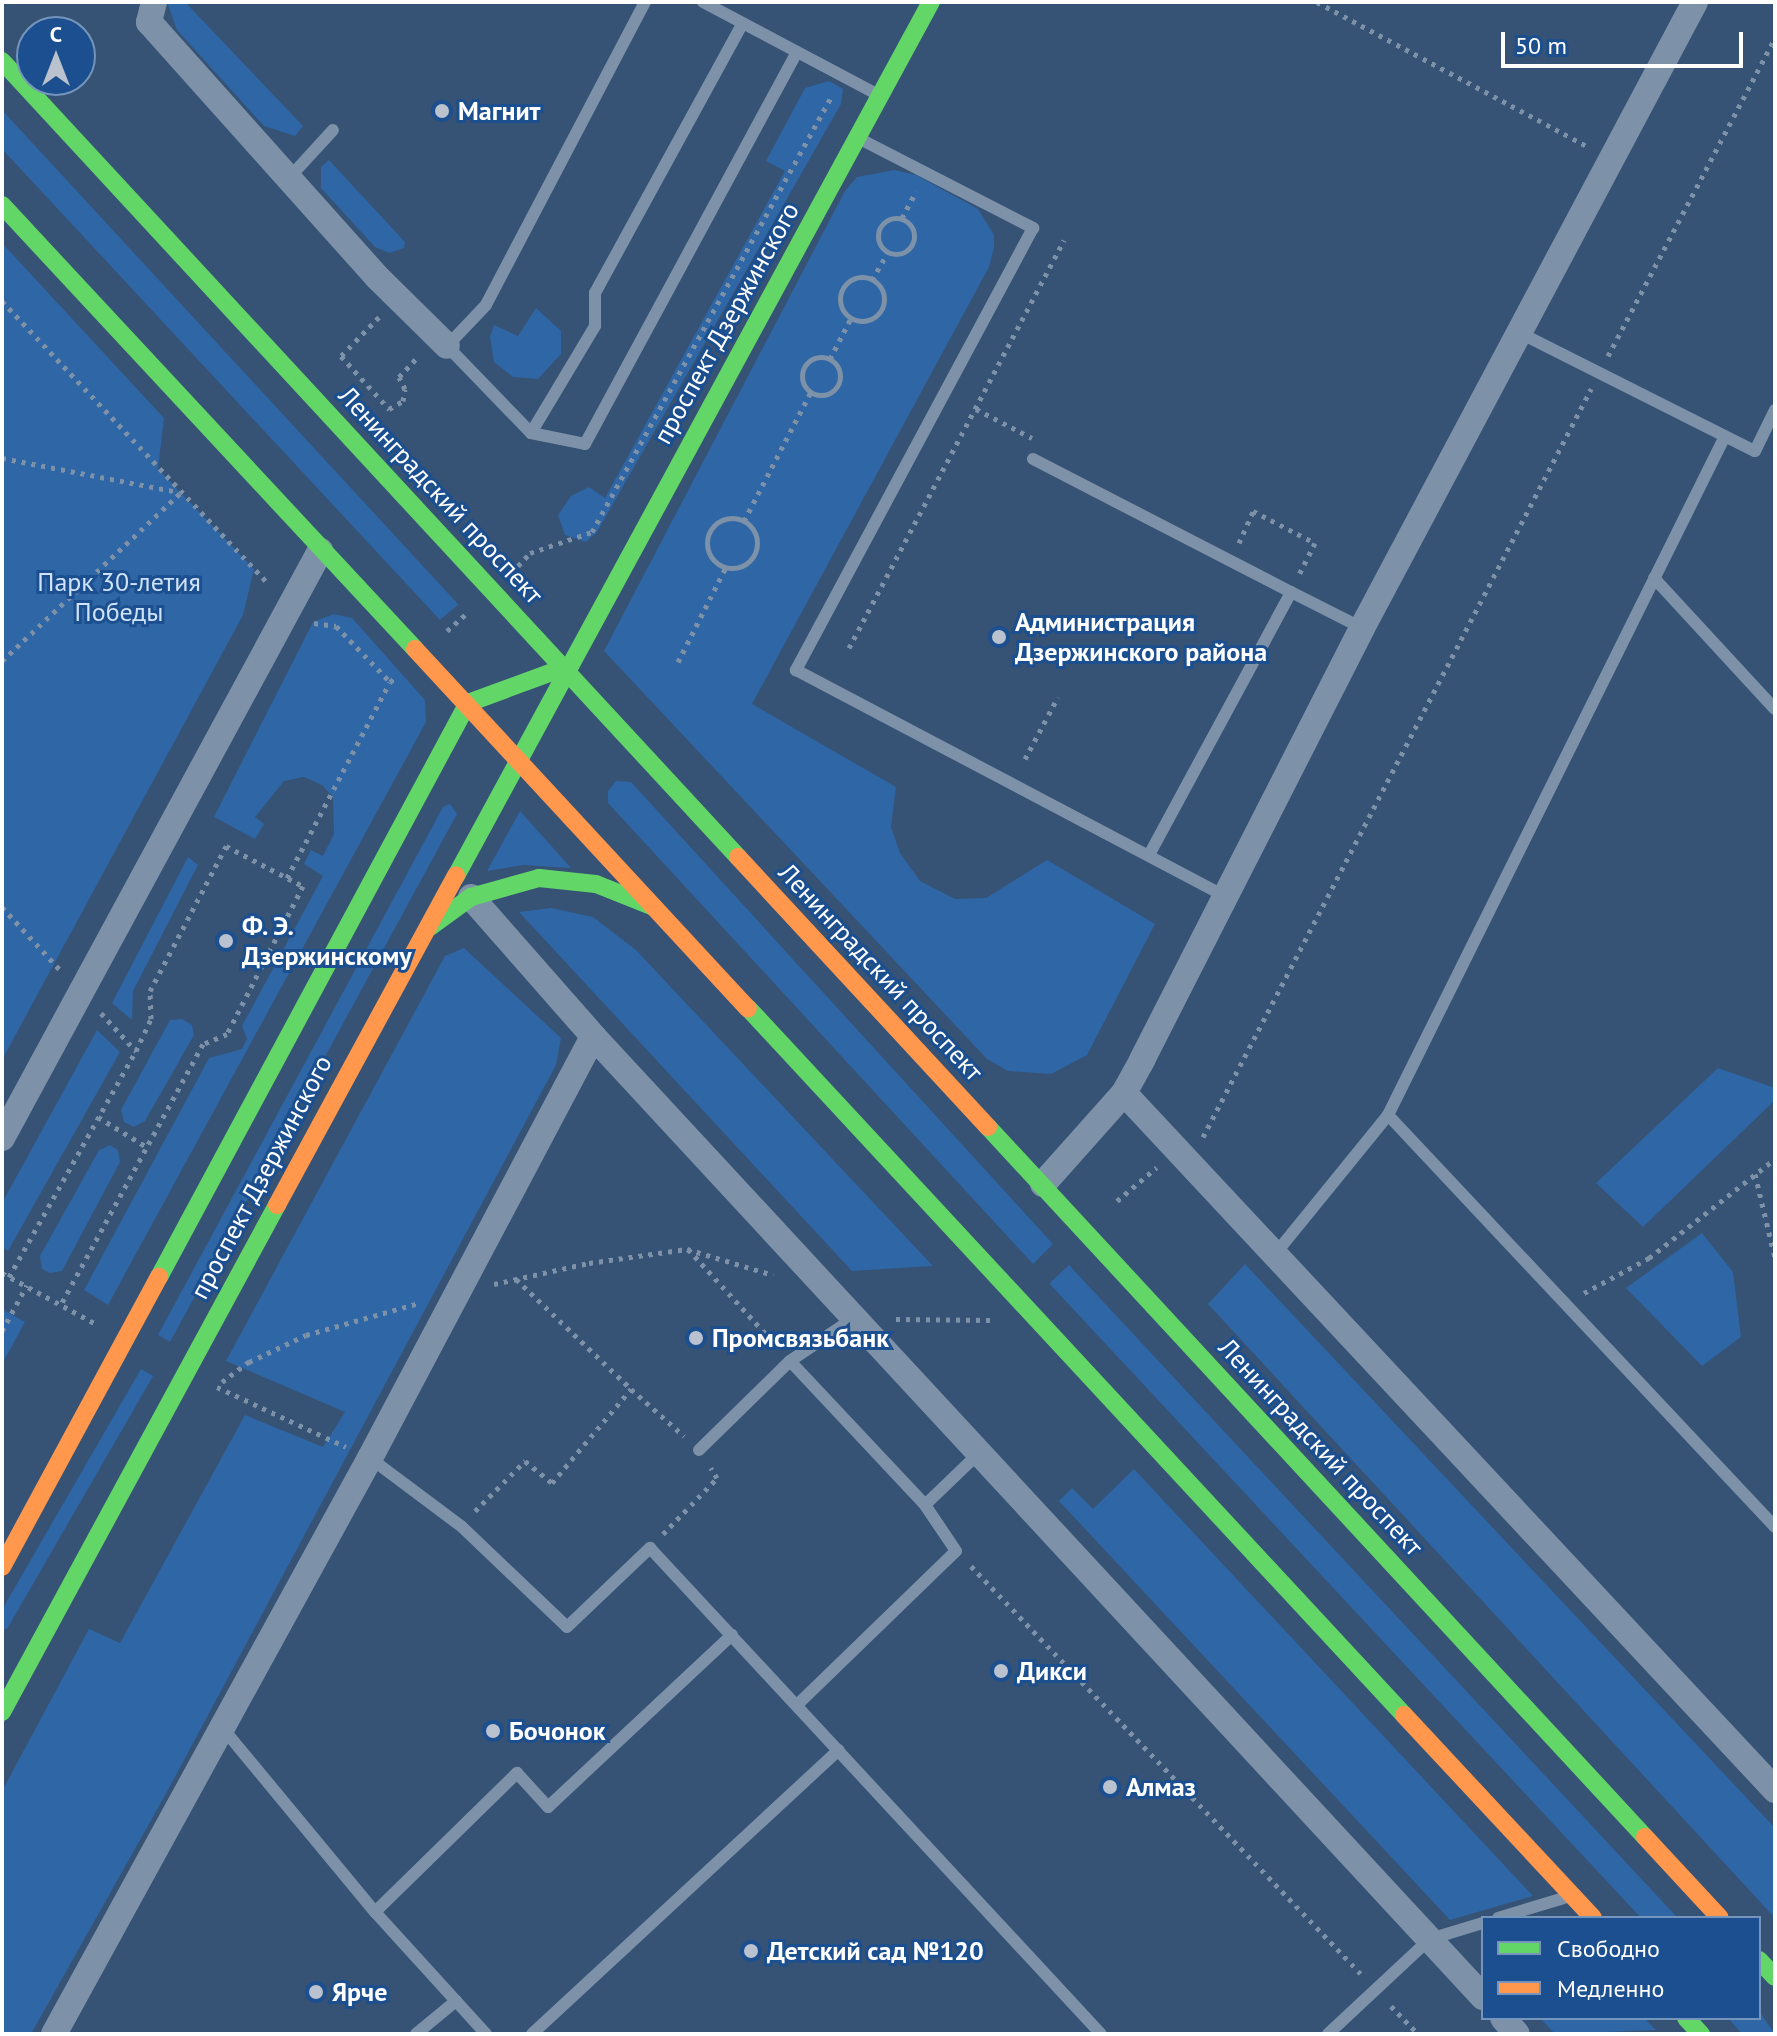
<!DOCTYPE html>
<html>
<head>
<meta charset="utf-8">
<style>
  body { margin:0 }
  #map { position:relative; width:1777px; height:2036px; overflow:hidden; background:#365274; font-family:"PT Sans",sans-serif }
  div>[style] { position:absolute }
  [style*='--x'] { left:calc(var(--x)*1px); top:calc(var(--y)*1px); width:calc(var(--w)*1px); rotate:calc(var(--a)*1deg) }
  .green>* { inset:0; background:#2f66a5; transform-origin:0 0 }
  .path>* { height:5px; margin-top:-2.5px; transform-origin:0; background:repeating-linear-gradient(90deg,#7d92a8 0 4px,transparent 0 10px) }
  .path>.ring { margin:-2.5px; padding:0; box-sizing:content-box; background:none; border:5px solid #7d92a8; border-radius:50% }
  .lane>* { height:12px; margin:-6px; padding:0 6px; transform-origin:6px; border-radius:6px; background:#7d92a8 }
  .street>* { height:26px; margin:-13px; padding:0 13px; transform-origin:13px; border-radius:13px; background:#7d92a8 }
  .fast>* { height:18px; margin:-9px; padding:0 9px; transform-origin:9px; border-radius:9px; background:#63d668 }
  .slow>* { height:18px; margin:-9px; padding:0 9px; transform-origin:9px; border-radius:9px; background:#ff974d }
  .dots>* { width:22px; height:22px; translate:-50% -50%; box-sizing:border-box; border:4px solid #1b4f8f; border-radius:50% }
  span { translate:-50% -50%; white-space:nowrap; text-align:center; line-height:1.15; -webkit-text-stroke:6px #1b4f8f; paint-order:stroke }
  .poi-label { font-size:26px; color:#fff; font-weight:700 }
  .left { translate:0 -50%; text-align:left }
  .street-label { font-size:26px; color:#fff }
  .park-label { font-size:26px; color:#cfe3fa }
  .frame { position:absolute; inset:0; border:4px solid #fff; pointer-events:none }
  .legend { position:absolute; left:1481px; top:1916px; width:280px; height:104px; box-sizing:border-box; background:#1b4f8f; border:2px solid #7695bc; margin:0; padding:10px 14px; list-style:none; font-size:24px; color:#fff }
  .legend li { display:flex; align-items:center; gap:16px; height:40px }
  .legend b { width:40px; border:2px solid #7695bc }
  .north { position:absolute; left:16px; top:16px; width:80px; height:80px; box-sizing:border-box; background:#1b4f8f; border:2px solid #7695bc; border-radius:50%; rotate:0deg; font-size:22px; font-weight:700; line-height:32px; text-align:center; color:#fff }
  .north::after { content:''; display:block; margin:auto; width:28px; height:36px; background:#b9c2ce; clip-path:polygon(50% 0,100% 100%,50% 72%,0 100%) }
  .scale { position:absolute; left:1501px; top:32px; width:242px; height:36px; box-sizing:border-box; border:4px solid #fff; border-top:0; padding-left:10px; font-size:24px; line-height:28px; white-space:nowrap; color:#fff; -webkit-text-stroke:6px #1b4f8f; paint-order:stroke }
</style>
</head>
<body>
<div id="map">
  <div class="green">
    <i style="clip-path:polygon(167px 2px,185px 2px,303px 126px,295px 136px,264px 126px,177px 30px)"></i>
    <i style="clip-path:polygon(829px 81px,843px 89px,841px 104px,597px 532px,586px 542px,565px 535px,558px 515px,571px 496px,589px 487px,605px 498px,785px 171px,766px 161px,805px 88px)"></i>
    <i style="clip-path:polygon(2px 110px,458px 604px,458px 605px,440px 620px,2px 149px)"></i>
    <i style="clip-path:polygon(329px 160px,405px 242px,404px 248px,389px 253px,375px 247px,321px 188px,321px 167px)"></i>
    <i style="clip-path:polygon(894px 170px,916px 175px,978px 209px,994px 235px,994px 248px,989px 267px,752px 704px,896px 787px,891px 827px,900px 853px,920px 881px,955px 899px,986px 898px,1047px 860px,1155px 924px,1087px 1055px,1051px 1074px,1008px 1071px,987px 1059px,604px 651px,845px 191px,857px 177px)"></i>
    <i style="clip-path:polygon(2px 243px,164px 418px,158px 469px,254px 569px,243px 615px,2px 1060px)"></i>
    <i style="clip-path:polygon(536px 308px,561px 331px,561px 354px,538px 379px,513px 377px,494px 362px,490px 337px,494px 325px,518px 336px)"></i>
    <i style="clip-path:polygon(334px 614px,352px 618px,425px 700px,426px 722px,108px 1305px,84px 1290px,209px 1058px,242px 1049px,247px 1039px,242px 1026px,323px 876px,304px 864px,311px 850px,323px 856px,334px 834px,333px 797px,322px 785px,304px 777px,284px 781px,255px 817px,264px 824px,255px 839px,214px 817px,313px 622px)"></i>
    <i style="clip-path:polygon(616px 781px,631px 782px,1053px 1244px,1033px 1264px,608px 803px,608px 791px)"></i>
    <i style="clip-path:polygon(450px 804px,457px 814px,170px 1342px,158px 1335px,443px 807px)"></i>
    <i style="clip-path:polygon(520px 811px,571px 868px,523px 865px,487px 871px)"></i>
    <i style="clip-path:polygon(188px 857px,198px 865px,133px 991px,132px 1020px,112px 1003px)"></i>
    <i style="clip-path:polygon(551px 908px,593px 917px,636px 950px,933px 1266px,852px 1271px,519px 912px)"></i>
    <i style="clip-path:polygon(464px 948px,561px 1038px,556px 1065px,168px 1790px,31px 2034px,2px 2034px,2px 1791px,89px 1629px,120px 1643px,245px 1415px,323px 1447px,345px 1412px,226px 1361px,445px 956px)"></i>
    <i style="clip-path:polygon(182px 1019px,192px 1025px,194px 1035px,145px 1121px,134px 1127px,124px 1122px,121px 1110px,170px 1020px)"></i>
    <i style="clip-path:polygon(97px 1030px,120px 1052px,8px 1251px,2px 1247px,2px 1203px)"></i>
    <i style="clip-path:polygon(1718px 1068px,1775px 1088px,1775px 1100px,1643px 1227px,1596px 1183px)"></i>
    <i style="clip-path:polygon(110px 1145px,118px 1150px,120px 1162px,62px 1271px,50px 1273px,42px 1269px,40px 1256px,99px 1150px)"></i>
    <i style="clip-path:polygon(1702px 1233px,1733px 1272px,1741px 1337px,1702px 1366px,1626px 1288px)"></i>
    <i style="clip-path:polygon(1245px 1264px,1775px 1828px,1775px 1918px,1208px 1304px)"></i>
    <i style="left:1069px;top:1265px;width:890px;height:27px;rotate:47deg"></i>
    <i style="clip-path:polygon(2px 1309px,25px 1322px,2px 1364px)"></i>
    <i style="left:141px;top:1369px;width:14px;height:293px;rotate:30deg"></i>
    <i style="clip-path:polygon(1134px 1469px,1533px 1896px,1450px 1920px,1059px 1501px,1072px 1488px,1093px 1509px)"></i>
    <i style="clip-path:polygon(1759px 2011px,1775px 2034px,1742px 2034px,1728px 2018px,1759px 2018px)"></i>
    <i style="clip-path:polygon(1540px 2018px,1644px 2018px,1656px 2030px,1555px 2034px)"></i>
  </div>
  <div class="path">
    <i style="--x:1317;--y:2;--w:307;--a:28.1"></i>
    <i style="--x:902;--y:218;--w:30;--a:-62"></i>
    <i class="ring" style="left:878px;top:218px;width:31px;height:31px"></i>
    <i class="ring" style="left:840px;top:277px;width:39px;height:39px"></i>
    <i style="--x:872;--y:280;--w:32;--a:-60"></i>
    <i style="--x:2;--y:301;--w:389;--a:46.7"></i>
    <i style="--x:379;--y:317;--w:54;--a:134.3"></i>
    <i style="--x:341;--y:356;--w:72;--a:47.8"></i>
    <i style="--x:389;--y:409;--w:16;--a:-30"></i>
    <i style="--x:403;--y:401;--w:12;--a:-81"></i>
    <i style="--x:405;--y:389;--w:13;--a:-117"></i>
    <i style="--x:399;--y:377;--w:26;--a:-47"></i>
    <i style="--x:1608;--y:356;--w:359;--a:-62.3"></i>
    <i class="ring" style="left:802px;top:357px;width:33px;height:33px"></i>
    <i style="--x:830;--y:359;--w:46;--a:-62.9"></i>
    <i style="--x:976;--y:409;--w:63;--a:27.4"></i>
    <i style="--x:2;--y:458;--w:179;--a:10.9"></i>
    <i class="ring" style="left:707px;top:518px;width:45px;height:45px"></i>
    <i style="--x:744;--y:521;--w:145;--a:-62.6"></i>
    <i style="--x:1239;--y:543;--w:35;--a:-66"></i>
    <i style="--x:1253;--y:511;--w:70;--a:27.3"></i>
    <i style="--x:1315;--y:543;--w:34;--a:117"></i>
    <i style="--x:518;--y:566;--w:18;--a:-47"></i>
    <i style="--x:530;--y:553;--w:65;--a:-18.7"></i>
    <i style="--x:592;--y:532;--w:499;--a:-61.2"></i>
    <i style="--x:314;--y:623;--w:22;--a:8"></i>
    <i style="--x:336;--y:626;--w:78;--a:46"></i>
    <i style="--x:390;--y:682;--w:6;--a:-39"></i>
    <i style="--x:447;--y:631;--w:25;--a:-42"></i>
    <i style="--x:849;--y:648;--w:461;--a:-62.2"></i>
    <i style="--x:2;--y:661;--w:245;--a:-43.3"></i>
    <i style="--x:678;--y:662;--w:106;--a:-63.2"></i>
    <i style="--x:1025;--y:759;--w:70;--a:-62"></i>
    <i style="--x:287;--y:878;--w:221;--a:-62.3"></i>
    <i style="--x:2;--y:907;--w:87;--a:47.3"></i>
    <i style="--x:101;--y:1013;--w:52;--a:47.4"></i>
    <i style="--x:98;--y:1117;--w:57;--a:31.5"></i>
    <i style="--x:1203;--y:1137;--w:843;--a:-62.58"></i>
    <i style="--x:1755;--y:1174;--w:86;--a:76.6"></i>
    <i style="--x:1117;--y:1201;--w:52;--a:-40.4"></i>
    <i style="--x:688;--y:1249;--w:130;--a:47.5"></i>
    <i style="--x:2;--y:1273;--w:107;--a:28.5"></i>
    <i style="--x:9;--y:1277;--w:259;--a:-60.7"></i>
    <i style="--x:136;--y:1051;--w:35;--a:-65"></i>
    <i style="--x:151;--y:1019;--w:28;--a:-92"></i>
    <i style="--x:150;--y:991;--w:164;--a:-62.3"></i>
    <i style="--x:226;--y:846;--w:87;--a:27.5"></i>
    <i style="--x:303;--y:886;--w:166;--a:117.2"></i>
    <i style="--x:227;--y:1034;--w:26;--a:157"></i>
    <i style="--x:203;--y:1044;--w:298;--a:118.6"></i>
    <i style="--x:516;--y:1279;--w:159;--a:43.7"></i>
    <i style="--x:494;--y:1284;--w:97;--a:-12.5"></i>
    <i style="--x:589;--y:1263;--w:99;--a:-8.1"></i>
    <i style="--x:687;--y:1249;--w:90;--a:16.8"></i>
    <i style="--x:1584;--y:1293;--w:74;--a:-28.3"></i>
    <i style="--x:1649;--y:1258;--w:160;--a:-38.2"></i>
    <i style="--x:896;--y:1319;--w:94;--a:0.6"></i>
    <i style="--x:2;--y:1331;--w:52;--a:-61.5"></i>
    <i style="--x:222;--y:1382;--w:34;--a:-37"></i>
    <i style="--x:249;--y:1362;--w:63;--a:-25.3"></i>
    <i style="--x:306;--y:1335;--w:117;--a:-15.8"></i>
    <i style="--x:217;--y:1387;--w:142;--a:24.9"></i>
    <i style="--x:475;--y:1511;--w:71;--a:-45"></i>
    <i style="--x:525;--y:1461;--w:35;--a:39"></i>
    <i style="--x:552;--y:1483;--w:123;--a:-50"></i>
    <i style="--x:631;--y:1389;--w:71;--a:41.6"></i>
    <i style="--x:663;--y:1534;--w:78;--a:-46"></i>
    <i style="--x:717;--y:1478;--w:12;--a:-121"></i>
    <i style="--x:971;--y:1566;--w:566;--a:46.29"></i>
    <i style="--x:1391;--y:2006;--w:39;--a:46"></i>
  </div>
  <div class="lane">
    <i style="--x:645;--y:2;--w:342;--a:117.7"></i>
    <i style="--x:486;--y:305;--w:57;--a:133.6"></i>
    <i style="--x:447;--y:346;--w:121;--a:46"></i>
    <i style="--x:531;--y:433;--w:55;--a:11.5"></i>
    <i style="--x:585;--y:444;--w:443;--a:-61.6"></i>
    <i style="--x:703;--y:2;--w:197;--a:27.9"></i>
    <i style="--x:860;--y:139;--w:195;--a:27.2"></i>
    <i style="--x:1033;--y:228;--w:502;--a:118.2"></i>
    <i style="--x:796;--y:670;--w:485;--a:27.8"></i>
    <i style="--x:289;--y:178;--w:65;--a:-47.5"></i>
    <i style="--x:1518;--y:332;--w:265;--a:26.7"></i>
    <i style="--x:1755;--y:451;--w:46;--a:-64"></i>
    <i style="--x:531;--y:433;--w:125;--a:-59.1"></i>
    <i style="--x:595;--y:326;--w:33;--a:-90"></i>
    <i style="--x:595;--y:293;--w:304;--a:-61.3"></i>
    <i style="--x:1033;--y:459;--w:290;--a:27.3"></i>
    <i style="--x:1654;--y:578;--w:178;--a:47.3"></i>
    <i style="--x:1149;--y:855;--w:299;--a:-61.6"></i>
    <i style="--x:1291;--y:592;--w:80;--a:26.9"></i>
    <i style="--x:1388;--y:1115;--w:565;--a:46.79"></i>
    <i style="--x:1276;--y:1253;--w:178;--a:-50.9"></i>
    <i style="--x:1388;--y:1115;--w:756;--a:-63.6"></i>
    <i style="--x:790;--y:1361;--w:77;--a:-33.9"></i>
    <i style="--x:699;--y:1450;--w:127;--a:-44.4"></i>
    <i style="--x:790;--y:1361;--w:197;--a:46.8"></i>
    <i style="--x:370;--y:1458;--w:114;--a:36.8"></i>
    <i style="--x:461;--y:1526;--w:146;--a:43.6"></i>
    <i style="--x:567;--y:1627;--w:115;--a:-43.6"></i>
    <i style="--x:650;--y:1548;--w:663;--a:47.14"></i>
    <i style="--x:797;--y:1705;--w:221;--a:-44.1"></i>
    <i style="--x:956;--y:1551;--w:55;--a:-124"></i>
    <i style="--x:925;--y:1505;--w:75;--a:-43.9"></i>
    <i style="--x:221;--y:1726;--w:241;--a:50.4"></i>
    <i style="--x:375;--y:1912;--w:199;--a:-44.4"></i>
    <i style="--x:517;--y:1773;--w:46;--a:47.6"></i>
    <i style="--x:548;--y:1807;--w:252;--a:-43.1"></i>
    <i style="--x:375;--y:1912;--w:165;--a:47.7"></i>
    <i style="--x:1498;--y:1918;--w:69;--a:-16.9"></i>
    <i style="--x:416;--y:2034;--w:52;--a:-39.5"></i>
    <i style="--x:532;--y:2034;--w:418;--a:-42.8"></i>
    <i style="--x:1328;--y:2034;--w:139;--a:-43"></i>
    <i style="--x:1430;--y:1939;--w:55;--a:-16.8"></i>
  </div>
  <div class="street">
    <i style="--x:154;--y:2;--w:21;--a:104"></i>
    <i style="--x:149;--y:22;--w:342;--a:48.2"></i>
    <i style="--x:377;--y:277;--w:98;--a:44.6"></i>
    <i style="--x:471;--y:897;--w:185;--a:48.7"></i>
    <i style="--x:593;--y:1036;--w:1310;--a:47.2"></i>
    <i style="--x:1124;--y:1093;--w:954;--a:46.95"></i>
    <i style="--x:2;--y:1138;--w:668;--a:-61.55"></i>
    <i style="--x:1043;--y:1184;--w:122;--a:-48.3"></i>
    <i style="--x:1124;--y:1093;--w:38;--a:-61"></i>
    <i style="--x:1142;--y:1060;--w:485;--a:-63"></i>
    <i style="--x:1362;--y:628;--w:709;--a:-61.99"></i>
    <i style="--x:1503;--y:2018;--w:21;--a:49"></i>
    <i style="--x:54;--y:2034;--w:657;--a:-61.25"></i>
    <i style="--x:370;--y:1458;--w:477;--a:-62.1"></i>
  </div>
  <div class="fast">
    <i style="--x:2;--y:61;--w:1084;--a:47.24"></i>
    <i style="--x:2;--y:205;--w:606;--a:47.07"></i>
    <i style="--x:456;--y:876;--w:995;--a:-61.48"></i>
    <i style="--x:430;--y:927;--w:51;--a:-36.2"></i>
    <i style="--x:471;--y:897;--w:71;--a:-15.6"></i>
    <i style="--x:539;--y:878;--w:57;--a:6"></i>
    <i style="--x:596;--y:884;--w:62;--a:21.6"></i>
    <i style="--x:748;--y:1008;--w:964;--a:47.14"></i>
    <i style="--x:988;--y:1127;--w:967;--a:47.22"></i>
    <i style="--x:159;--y:1277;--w:652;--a:-61.71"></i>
    <i style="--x:468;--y:703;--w:104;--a:-20.2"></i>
    <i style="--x:2;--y:1712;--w:577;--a:-61.52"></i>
    <i style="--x:1759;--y:1960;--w:23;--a:47"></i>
    <i style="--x:1686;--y:2018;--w:22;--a:47"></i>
  </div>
  <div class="slow">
    <i style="--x:415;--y:649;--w:490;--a:47.2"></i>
    <i style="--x:738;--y:857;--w:368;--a:47.2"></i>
    <i style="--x:277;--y:1205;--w:375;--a:-61.5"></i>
    <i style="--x:2;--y:1567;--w:330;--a:-61.6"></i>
    <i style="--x:1404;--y:1715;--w:277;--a:47"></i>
    <i style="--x:1645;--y:1837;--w:110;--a:47.2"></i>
  </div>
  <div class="dots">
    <i style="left:442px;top:111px;background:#b9c2ce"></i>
    <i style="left:999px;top:637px;background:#b9c2ce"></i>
    <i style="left:226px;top:941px;background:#b9c2ce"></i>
    <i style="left:696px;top:1338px;background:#b9c2ce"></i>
    <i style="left:1001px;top:1671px;background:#b9c2ce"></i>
    <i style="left:493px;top:1731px;background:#b9c2ce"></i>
    <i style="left:1110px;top:1787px;background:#b9c2ce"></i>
    <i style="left:751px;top:1951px;background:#b9c2ce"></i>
    <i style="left:316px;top:1992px;background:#b9c2ce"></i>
  </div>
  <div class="poi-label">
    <span class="left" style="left:458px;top:111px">Магнит</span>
    <span class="left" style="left:1015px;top:637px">Администрация<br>Дзержинского района</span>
    <span class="left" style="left:242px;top:941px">Ф. Э.<br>Дзержинскому</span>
    <span class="left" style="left:712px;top:1338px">Промсвязьбанк</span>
    <span class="left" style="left:1017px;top:1671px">Дикси</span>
    <span class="left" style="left:509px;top:1731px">Бочонок</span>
    <span class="left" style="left:1126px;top:1787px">Алмаз</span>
    <span class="left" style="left:767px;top:1951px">Детский сад №120</span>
    <span class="left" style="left:332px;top:1992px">Ярче</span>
  </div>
  <div class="street-label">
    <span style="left:726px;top:323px;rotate:-61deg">проспект Дзержинского</span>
    <span style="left:441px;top:495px;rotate:47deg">Ленинградский проспект</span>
    <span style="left:881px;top:972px;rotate:47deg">Ленинградский проспект</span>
    <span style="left:261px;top:1177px;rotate:-62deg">проспект Дзержинского</span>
    <span style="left:1321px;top:1447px;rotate:47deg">Ленинградский проспект</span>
  </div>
  <div class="park-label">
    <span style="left:119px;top:597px">Парк 30-летия<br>Победы</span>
  </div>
  <div class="frame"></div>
  <ul class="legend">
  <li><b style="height:10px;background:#63d668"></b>Свободно</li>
  <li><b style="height:10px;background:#ff974d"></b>Медленно</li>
  </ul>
  <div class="north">С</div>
  <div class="scale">50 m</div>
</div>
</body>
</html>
